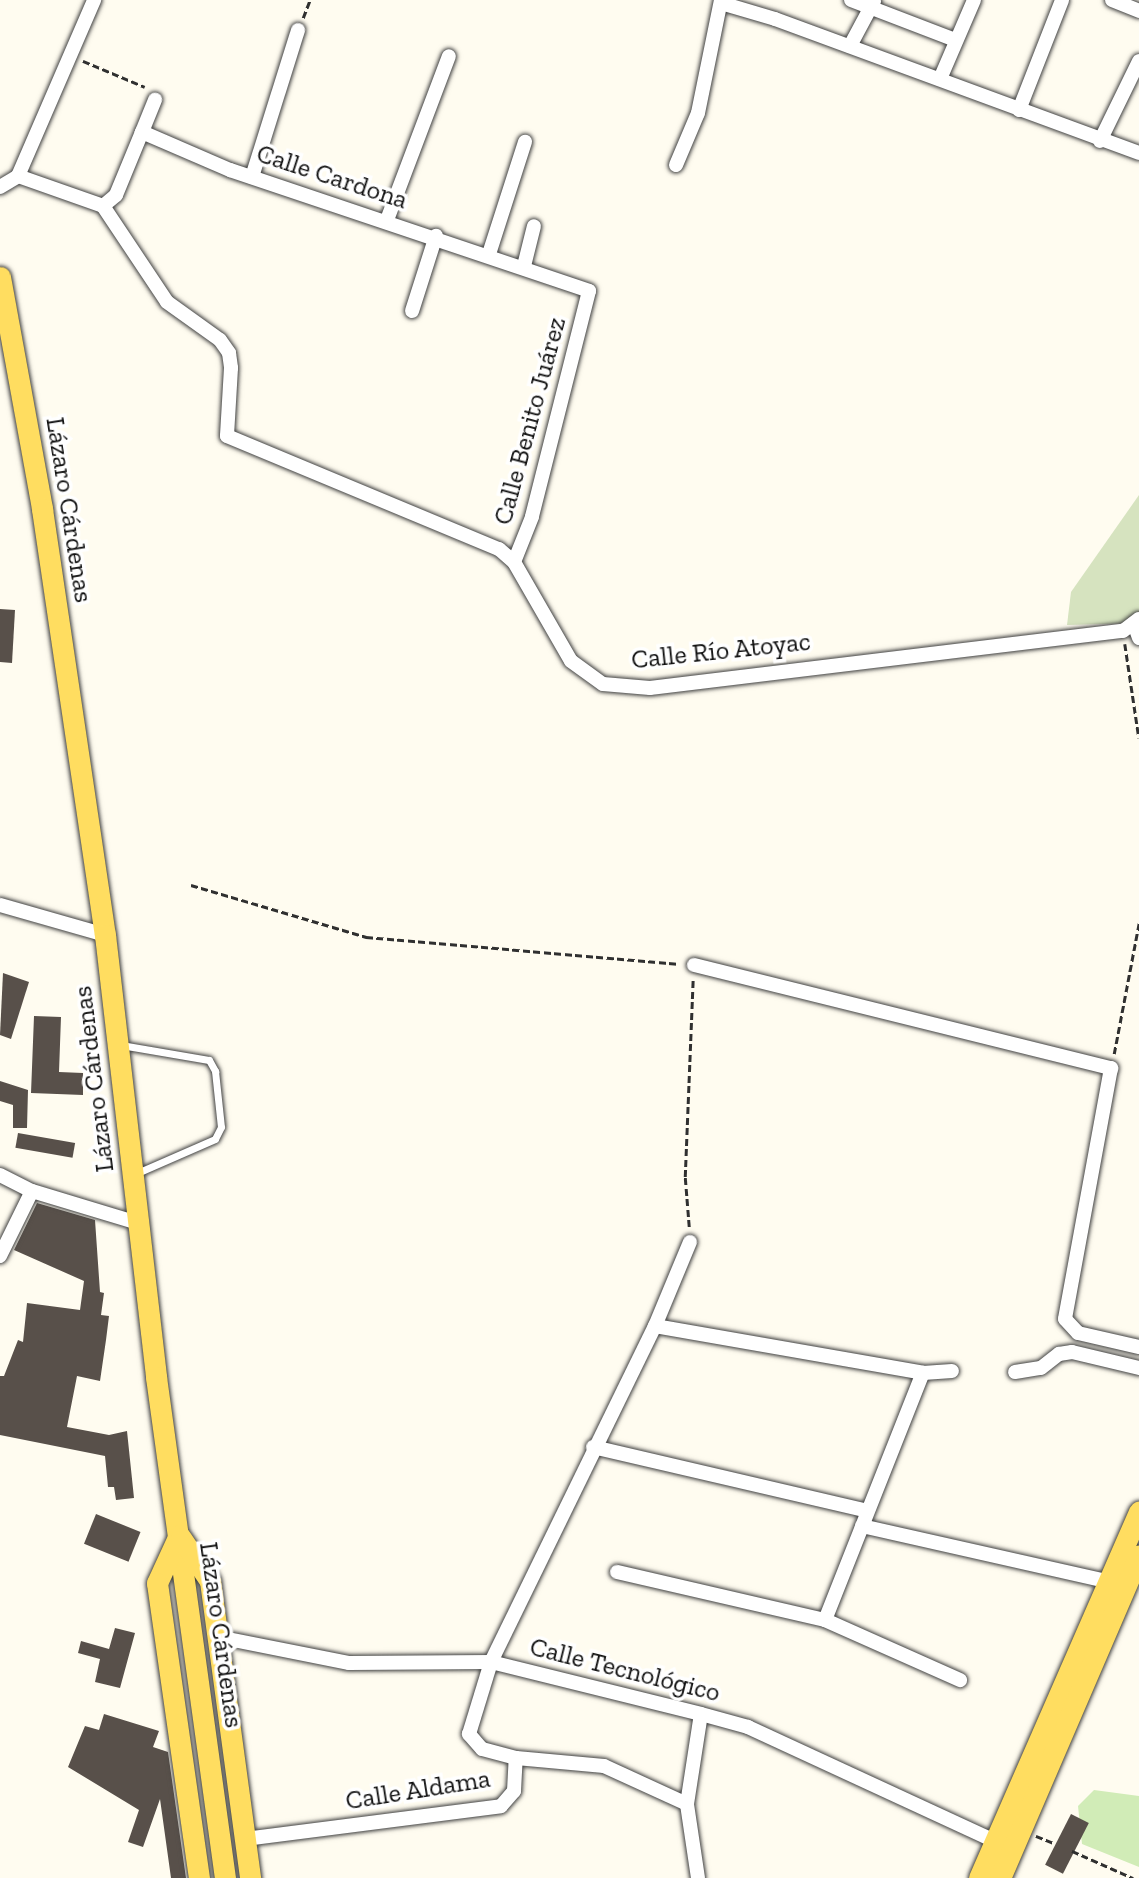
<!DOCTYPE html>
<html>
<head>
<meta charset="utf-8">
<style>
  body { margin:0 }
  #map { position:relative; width:1139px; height:1878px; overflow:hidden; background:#fffcf0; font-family:"Zilla Slab",serif }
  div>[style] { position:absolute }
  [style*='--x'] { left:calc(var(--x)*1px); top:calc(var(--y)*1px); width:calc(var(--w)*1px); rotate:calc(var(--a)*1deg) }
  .green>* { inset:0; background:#d1ecb7 }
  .cemetery>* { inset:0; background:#d6e3bf }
  .building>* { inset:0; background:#58504a; transform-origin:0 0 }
  .path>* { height:2.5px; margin-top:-1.25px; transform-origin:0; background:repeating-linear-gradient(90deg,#303030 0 7px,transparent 0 10.5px) }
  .roads { filter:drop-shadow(0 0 2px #414141) drop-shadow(0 0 2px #414141) }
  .service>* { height:7px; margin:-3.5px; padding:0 3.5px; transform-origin:3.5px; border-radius:3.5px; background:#fff }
  .minor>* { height:14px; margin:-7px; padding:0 7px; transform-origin:7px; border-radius:7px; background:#fff }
  .primary>* { height:21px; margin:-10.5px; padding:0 10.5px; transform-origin:10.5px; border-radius:10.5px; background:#ffdd60 }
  span { translate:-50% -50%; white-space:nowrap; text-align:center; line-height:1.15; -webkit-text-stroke:7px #fff; paint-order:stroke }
  .street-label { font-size:26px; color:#0e0e0e }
</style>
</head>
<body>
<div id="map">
  <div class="green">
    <i style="clip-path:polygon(1094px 1790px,1139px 1796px,1139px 1867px,1082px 1844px,1078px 1806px)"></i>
  </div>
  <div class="cemetery">
    <i style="clip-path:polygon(1139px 495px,1139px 623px,1067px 625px,1071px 592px)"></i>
  </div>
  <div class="building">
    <i style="clip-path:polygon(0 609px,15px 610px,12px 663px,0 662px)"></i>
    <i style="clip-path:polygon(3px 973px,29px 982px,11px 1039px,0 1035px)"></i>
    <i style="clip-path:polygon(34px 1016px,61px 1017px,59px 1072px,83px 1073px,83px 1095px,31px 1093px)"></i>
    <i style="clip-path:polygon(0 1081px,28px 1090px,27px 1128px,13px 1128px,13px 1105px,0 1101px)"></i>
    <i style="left:18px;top:1133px;width:58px;height:15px;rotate:10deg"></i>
    <i style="clip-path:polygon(37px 1203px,95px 1220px,100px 1292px,104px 1293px,101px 1315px,109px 1316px,106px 1340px,100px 1381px,77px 1376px,67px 1427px,109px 1435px,127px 1431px,134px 1498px,116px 1500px,114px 1487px,108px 1487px,105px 1456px,0 1435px,0 1376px,4px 1376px,18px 1340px,23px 1342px,27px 1303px,80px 1310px,84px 1281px,14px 1250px)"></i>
    <i style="left:96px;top:1514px;width:48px;height:32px;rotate:22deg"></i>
    <i style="clip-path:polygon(115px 1628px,135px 1633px,120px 1688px,95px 1682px,100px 1659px,78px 1653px,81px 1641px,109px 1649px)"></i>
    <i style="clip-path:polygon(104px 1714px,159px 1731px,153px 1747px,168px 1752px,186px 1878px,171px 1878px,160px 1799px,143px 1847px,128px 1842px,139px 1810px,68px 1767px,85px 1726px,99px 1730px)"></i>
    <i style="left:1071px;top:1814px;width:20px;height:57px;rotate:27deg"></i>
  </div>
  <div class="path">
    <i style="--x:303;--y:18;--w:19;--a:-69"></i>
    <i style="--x:83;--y:61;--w:67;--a:22.8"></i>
    <i style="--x:1125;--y:644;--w:95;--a:81.5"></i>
    <i style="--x:191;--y:885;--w:183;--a:16.5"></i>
    <i style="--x:366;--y:937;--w:315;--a:4.9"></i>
    <i style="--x:1114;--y:1054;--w:133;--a:-79.2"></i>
    <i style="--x:689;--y:1227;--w:50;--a:-94.6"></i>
    <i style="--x:685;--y:1177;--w:198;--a:-87.7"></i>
    <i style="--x:1036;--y:1836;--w:18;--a:22"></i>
    <i style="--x:1072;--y:1851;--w:67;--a:23.9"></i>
  </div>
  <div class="roads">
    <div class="service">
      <i style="--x:121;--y:1045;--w:89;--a:9.7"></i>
      <i style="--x:209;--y:1060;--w:13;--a:61"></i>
      <i style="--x:215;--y:1071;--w:56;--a:83.9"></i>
      <i style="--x:221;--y:1127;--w:13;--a:117"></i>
      <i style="--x:215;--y:1139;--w:85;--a:156.4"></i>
    </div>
    <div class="minor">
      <i style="--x:851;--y:0;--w:111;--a:21"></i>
      <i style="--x:1112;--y:0;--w:29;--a:22"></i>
      <i style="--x:721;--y:3;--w:56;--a:16.5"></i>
      <i style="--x:775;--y:19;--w:388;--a:20.2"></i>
      <i style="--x:850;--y:46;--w:51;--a:-61.9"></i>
      <i style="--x:940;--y:79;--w:86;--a:-66.7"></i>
      <i style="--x:1019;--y:110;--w:118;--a:-68.6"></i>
      <i style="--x:142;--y:132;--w:35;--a:-68"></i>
      <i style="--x:1100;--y:141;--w:89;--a:-64"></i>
      <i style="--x:676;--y:165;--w:56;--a:-67.1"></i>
      <i style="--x:698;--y:113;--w:115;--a:-78.5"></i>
      <i style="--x:18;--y:176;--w:90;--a:19.4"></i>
      <i style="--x:103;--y:206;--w:115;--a:56.3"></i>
      <i style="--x:167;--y:302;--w:65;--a:35.6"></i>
      <i style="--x:220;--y:340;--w:16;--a:55"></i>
      <i style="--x:229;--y:353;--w:15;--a:82"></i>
      <i style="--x:231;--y:368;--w:68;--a:93.4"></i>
      <i style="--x:227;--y:436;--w:295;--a:22.6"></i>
      <i style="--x:499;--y:549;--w:20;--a:41"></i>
      <i style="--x:514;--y:562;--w:114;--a:60.1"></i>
      <i style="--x:571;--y:661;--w:39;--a:36"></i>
      <i style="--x:603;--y:684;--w:47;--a:4.9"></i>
      <i style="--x:650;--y:688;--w:476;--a:-6.9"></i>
      <i style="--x:1123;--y:631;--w:20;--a:-37"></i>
      <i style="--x:252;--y:177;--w:154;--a:-72.6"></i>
      <i style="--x:0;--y:187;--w:21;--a:-31"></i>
      <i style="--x:18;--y:176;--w:192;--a:-66.6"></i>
      <i style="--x:103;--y:206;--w:17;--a:-40"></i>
      <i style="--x:116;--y:195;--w:68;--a:-67.6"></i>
      <i style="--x:142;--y:132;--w:96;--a:23.4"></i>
      <i style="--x:230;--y:170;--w:379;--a:18.6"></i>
      <i style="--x:589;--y:291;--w:233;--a:104.2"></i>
      <i style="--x:532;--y:517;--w:48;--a:111.8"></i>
      <i style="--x:387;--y:220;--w:175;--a:-69.3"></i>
      <i style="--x:489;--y:254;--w:118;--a:-72.2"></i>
      <i style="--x:524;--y:266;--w:41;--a:-76"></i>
      <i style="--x:412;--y:311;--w:79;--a:-72.3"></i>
      <i style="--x:1134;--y:624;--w:15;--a:70"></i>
      <i style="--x:0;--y:905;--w:109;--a:15.9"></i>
      <i style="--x:694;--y:965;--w:430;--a:13.9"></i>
      <i style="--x:1111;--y:1068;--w:255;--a:100.4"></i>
      <i style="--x:1065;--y:1319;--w:19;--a:47"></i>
      <i style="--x:1078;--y:1333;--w:63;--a:12.9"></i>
      <i style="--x:0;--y:1175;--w:36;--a:27"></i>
      <i style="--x:32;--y:1191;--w:111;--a:16.8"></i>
      <i style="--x:0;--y:1256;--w:72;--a:-63.8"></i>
      <i style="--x:655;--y:1326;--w:272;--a:9.9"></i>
      <i style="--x:923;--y:1373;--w:29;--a:-4"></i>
      <i style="--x:1015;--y:1372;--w:26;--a:-9"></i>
      <i style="--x:1041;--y:1368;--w:23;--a:-38"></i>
      <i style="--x:1059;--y:1354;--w:13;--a:-9"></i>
      <i style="--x:1072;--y:1352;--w:69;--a:13.4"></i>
      <i style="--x:593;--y:1447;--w:281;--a:13.1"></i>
      <i style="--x:862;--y:1526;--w:254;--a:12.7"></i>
      <i style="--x:617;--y:1572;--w:213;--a:13"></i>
      <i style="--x:825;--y:1620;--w:148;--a:24"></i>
      <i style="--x:825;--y:1620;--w:266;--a:-68.4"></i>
      <i style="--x:218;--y:1637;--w:134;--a:11.2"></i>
      <i style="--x:349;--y:1663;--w:142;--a:-0.4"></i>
      <i style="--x:491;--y:1662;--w:216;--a:13.9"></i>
      <i style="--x:701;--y:1714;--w:49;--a:15.5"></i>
      <i style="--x:748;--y:1727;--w:274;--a:24.8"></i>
      <i style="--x:687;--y:1804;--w:91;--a:-155.4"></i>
      <i style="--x:604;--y:1766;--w:88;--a:-174.8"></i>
      <i style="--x:516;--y:1758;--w:35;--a:-165"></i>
      <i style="--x:482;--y:1749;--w:20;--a:-131"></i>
      <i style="--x:469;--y:1734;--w:75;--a:-73"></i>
      <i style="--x:491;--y:1662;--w:374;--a:-64"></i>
      <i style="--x:655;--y:1326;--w:91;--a:-67.4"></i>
      <i style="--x:245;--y:1839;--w:258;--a:-7.3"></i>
      <i style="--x:501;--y:1806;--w:20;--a:-49"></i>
      <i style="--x:514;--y:1791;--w:33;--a:-87"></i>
      <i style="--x:698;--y:1878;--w:75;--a:-98.5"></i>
      <i style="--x:687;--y:1804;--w:91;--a:-81.2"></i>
    </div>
    <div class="primary">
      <i style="--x:0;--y:277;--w:236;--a:79.7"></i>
      <i style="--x:42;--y:509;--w:431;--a:81.6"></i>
      <i style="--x:105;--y:935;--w:445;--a:83.4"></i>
      <i style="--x:156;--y:1377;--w:506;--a:82.16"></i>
      <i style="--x:179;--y:1535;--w:53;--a:114.6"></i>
      <i style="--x:157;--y:1583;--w:298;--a:81.9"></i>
      <i style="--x:181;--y:1538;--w:52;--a:56"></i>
      <i style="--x:210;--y:1581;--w:300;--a:82.3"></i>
      <i style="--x:979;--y:1878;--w:400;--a:-66.4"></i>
      <i style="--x:1000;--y:1878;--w:351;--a:-66.7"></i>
    </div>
  </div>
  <div class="street-label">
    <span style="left:332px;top:177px;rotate:18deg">Calle Cardona</span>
    <span style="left:530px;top:421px;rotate:-75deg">Calle Benito Juárez</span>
    <span style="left:69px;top:510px;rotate:81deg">Lázaro Cárdenas</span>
    <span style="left:721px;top:651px;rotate:-6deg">Calle Río Atoyac</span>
    <span style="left:94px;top:1079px;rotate:-97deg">Lázaro Cárdenas</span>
    <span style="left:221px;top:1635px;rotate:82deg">Lázaro Cárdenas</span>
    <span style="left:625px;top:1670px;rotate:14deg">Calle Tecnológico</span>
    <span style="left:418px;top:1790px;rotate:-9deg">Calle Aldama</span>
  </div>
</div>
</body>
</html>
